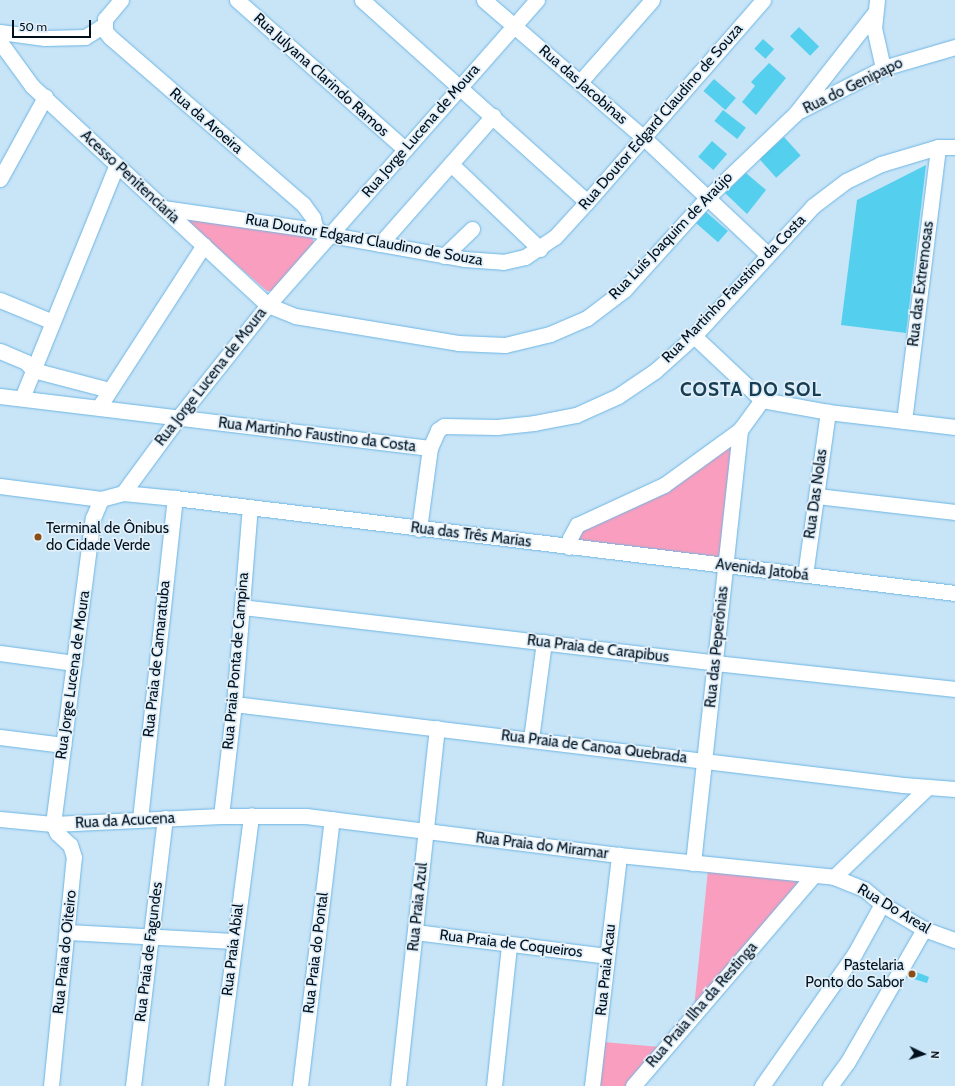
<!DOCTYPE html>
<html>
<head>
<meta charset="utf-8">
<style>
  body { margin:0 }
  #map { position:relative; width:955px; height:1086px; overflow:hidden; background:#c8e4f7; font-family:Cabin,sans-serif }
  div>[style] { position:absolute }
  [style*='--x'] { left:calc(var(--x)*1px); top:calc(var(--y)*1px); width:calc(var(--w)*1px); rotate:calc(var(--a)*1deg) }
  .green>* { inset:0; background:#f99ebe }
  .building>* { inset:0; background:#54cfee; transform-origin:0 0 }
  .roads { filter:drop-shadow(0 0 1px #6db6e3) drop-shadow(0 0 1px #6db6e3) }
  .minor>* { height:15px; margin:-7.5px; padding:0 7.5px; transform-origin:7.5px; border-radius:7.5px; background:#fff }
  .dots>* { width:11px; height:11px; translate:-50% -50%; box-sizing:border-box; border:2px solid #e1eff9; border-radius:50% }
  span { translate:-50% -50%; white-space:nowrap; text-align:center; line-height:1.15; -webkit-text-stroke:3.5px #e1eff9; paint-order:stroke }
  .street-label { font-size:15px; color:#00101d }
  .poi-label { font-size:15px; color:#00101d }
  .left { translate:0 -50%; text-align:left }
  .right { translate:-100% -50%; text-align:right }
  .district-label { font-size:19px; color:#163d54; font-weight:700; letter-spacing:1px }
  .north { position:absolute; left:903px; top:1034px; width:40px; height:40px; -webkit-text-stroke:3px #e1eff9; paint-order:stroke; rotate:94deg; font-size:11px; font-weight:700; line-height:16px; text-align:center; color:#00101d }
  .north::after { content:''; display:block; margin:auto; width:14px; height:18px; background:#00101d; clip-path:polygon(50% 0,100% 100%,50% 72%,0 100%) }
  .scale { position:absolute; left:12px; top:20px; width:79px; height:18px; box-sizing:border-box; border:2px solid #00101d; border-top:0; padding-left:5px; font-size:12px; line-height:14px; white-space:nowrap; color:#00101d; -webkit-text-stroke:3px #e1eff9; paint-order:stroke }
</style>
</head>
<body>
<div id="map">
  <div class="green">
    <i style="clip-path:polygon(185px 217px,312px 236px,314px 243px,272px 291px,267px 291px,185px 220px)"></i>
    <i style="clip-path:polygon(732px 443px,720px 559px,580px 543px,575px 537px,577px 532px)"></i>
    <i style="clip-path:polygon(708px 870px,800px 880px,694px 1008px)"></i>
    <i style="clip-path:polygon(603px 1042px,660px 1047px,627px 1086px,598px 1086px)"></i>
  </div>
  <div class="building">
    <i style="left:799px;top:27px;width:28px;height:13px;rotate:44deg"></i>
    <i style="left:763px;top:39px;width:15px;height:13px;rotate:42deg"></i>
    <i style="clip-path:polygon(769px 63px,786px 78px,756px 115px,742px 102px,755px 86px,751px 82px)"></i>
    <i style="left:714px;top:79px;width:29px;height:16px;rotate:41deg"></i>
    <i style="left:723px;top:110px;width:29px;height:14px;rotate:38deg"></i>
    <i style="left:784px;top:137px;width:25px;height:33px;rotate:48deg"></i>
    <i style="left:712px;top:141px;width:20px;height:21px;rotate:41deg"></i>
    <i style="clip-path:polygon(926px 165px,906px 333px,841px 325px,857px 200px)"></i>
    <i style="clip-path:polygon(746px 173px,766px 190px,747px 214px,725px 193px)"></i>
    <i style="left:706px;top:212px;width:29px;height:15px;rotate:41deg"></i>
    <i style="clip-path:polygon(911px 970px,929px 977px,927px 983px,907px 977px)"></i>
  </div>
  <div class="roads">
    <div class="minor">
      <i style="--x:121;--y:0;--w:25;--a:130"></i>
      <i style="--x:105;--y:19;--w:12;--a:90"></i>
      <i style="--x:105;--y:31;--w:8;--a:50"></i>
      <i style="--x:110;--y:37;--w:255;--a:40.9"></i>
      <i style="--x:303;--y:204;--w:17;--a:54"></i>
      <i style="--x:313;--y:218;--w:12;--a:76"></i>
      <i style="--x:237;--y:0;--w:225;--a:41.6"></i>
      <i style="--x:362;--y:0;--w:302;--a:41.9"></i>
      <i style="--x:484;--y:0;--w:211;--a:40.8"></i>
      <i style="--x:644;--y:138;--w:169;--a:43.3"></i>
      <i style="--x:877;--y:0;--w:28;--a:96"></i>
      <i style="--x:874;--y:28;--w:41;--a:77.3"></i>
      <i style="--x:0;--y:32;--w:45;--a:7.6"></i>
      <i style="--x:45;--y:38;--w:40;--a:-1.4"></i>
      <i style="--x:85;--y:37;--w:22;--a:-32"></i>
      <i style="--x:0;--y:42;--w:54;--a:54"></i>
      <i style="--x:32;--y:86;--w:322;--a:42.9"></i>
      <i style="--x:268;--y:305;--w:29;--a:22"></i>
      <i style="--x:295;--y:316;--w:165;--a:9.4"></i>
      <i style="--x:458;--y:343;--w:47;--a:2.4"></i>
      <i style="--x:505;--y:345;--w:46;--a:-13.7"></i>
      <i style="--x:550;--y:334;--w:40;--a:-23.4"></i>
      <i style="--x:587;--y:318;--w:48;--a:-37.3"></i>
      <i style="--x:625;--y:289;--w:122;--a:-48"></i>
      <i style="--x:707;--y:198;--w:123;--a:-43.7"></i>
      <i style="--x:796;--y:113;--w:126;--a:-51.8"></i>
      <i style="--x:580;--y:82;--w:109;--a:-48.7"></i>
      <i style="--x:801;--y:110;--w:92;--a:-27.1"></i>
      <i style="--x:883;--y:68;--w:75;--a:-16.3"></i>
      <i style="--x:451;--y:164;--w:123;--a:43.7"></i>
      <i style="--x:0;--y:179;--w:94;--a:-61.2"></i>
      <i style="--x:163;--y:208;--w:155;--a:8.2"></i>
      <i style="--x:316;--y:230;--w:16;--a:18"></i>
      <i style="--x:331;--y:235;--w:135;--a:10.2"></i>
      <i style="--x:464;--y:259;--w:39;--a:4"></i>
      <i style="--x:503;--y:262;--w:23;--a:-13"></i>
      <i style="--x:525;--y:257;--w:36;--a:-34"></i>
      <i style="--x:555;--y:237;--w:47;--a:-47.6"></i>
      <i style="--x:587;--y:202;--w:268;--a:-48.9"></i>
      <i style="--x:380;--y:244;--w:171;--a:-48.6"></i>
      <i style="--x:444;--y:256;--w:39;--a:-44"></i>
      <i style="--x:0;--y:300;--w:57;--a:22.5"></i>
      <i style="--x:694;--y:336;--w:93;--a:43.3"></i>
      <i style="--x:762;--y:400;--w:67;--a:10.3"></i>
      <i style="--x:828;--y:412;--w:128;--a:6.7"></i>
      <i style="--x:0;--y:351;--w:28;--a:23"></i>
      <i style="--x:26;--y:362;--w:11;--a:49"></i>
      <i style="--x:33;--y:370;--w:79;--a:14.7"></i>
      <i style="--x:0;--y:396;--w:433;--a:6.9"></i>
      <i style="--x:430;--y:448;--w:20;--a:-66"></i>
      <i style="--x:438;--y:430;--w:7;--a:-34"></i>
      <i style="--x:444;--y:426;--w:53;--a:1.1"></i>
      <i style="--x:497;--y:427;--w:37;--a:-6"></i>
      <i style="--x:534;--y:423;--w:43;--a:-10.8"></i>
      <i style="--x:576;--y:415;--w:46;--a:-24.3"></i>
      <i style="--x:618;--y:396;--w:45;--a:-34"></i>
      <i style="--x:655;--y:371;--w:52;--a:-41.9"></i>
      <i style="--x:694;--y:336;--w:176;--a:-47.5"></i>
      <i style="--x:813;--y:206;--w:41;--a:-37.1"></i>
      <i style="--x:846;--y:181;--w:39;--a:-26"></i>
      <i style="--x:881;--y:164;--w:59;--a:-16.6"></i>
      <i style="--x:938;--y:147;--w:17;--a:0"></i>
      <i style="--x:22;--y:398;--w:249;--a:-67.9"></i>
      <i style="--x:99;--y:407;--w:193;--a:-57.1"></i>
      <i style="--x:904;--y:421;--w:276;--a:-82.9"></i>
      <i style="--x:0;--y:486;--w:102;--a:7.3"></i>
      <i style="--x:123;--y:493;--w:93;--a:-53.7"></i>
      <i style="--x:178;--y:418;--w:144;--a:-51.5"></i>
      <i style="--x:268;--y:305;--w:407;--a:-48.6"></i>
      <i style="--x:817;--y:496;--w:139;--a:6.6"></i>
      <i style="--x:419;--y:529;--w:82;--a:-82.3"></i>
      <i style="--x:569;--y:547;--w:9;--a:-84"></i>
      <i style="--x:570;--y:538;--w:15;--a:-62"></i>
      <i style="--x:577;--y:525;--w:96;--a:-24.7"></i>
      <i style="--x:664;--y:485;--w:94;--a:-35.9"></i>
      <i style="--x:740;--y:430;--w:37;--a:-54"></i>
      <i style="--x:805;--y:575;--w:165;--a:-82"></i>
      <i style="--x:242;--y:607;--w:477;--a:6.7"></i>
      <i style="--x:716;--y:663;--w:240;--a:6.2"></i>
      <i style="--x:0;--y:653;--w:75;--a:7.7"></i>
      <i style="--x:234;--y:704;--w:674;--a:6.9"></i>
      <i style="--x:903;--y:785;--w:52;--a:4.4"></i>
      <i style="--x:0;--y:737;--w:64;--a:7.2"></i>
      <i style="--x:531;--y:739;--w:98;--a:-82.4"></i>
      <i style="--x:221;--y:816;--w:113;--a:-83.4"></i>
      <i style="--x:234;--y:704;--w:198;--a:-85.4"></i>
      <i style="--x:0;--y:819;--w:53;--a:5.4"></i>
      <i style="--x:53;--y:824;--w:168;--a:-2.7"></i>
      <i style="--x:221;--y:816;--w:85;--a:0"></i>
      <i style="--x:306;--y:816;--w:315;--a:7.1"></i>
      <i style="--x:619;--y:855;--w:216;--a:5.8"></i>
      <i style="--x:834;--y:877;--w:32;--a:22"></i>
      <i style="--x:864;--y:889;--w:23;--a:40"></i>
      <i style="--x:882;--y:904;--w:49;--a:30.8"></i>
      <i style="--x:924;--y:929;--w:33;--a:20"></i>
      <i style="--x:140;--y:819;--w:323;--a:-83.8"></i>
      <i style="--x:693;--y:863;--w:436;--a:-83.8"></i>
      <i style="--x:834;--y:877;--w:130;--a:-43.8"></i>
      <i style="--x:68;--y:932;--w:165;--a:3.1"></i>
      <i style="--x:415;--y:932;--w:193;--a:7.1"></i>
      <i style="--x:51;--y:1086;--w:230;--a:-84.3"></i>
      <i style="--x:74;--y:857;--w:13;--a:-108"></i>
      <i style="--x:70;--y:845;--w:18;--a:-137"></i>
      <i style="--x:57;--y:833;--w:10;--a:-114"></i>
      <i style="--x:53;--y:824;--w:309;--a:-82.6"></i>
      <i style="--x:93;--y:518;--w:21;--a:-67"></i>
      <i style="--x:101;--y:499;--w:23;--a:-15"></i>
      <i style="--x:123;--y:493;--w:52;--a:5.5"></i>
      <i style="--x:175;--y:498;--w:786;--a:6.94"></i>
      <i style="--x:133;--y:1086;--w:270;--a:-83.2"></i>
      <i style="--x:216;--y:1086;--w:273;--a:-82.6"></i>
      <i style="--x:300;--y:1086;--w:269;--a:-83.2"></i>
      <i style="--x:398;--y:1086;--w:360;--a:-83.8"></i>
      <i style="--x:494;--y:1086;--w:142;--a:-83.9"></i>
      <i style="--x:592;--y:1086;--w:233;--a:-83.3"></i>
      <i style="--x:633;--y:1086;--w:277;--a:-49.4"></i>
      <i style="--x:762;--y:1086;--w:162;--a:-55"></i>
      <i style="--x:855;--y:953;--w:56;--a:-61.1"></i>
      <i style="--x:830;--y:1086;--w:29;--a:-54"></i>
      <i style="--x:847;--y:1063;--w:155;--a:-60.1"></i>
    </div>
  </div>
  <div class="dots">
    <i style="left:38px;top:537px;background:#8b4d12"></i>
    <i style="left:912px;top:974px;background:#8b4d12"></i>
  </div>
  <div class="street-label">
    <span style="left:321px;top:75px;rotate:42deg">Rua Julyana Clarindo Ramos</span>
    <span style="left:583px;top:85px;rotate:41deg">Rua das Jacobinas</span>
    <span style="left:853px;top:86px;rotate:-26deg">Rua do Genipapo</span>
    <span style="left:661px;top:117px;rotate:-49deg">Rua Doutor Edgard Claudino de Souza</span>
    <span style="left:206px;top:121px;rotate:41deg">Rua da Aroeira</span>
    <span style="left:421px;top:131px;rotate:-49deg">Rua Jorge Lucena de Moura</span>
    <span style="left:130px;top:177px;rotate:43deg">Acesso Penitenciaria</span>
    <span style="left:671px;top:236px;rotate:-46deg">Rua Luís Joaquim de Araújo</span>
    <span style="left:364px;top:240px;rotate:10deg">Rua Doutor Edgard Claudino de Souza</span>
    <span style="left:921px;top:284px;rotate:-83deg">Rua das Extremosas</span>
    <span style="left:734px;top:289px;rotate:-46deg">Rua Martinho Faustino da Costa</span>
    <span style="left:211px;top:377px;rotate:-52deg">Rua Jorge Lucena de Moura</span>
    <span style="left:317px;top:435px;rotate:7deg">Rua Martinho Faustino da Costa</span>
    <span style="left:816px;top:494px;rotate:-82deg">Rua Das Nolas</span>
    <span style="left:471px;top:535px;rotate:7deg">Rua das Três Marias</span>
    <span style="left:762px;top:570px;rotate:7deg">Avenida Jatobá</span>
    <span style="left:717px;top:647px;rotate:-84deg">Rua das Peperônias</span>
    <span style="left:598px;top:649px;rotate:7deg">Rua Praia de Carapibus</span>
    <span style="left:157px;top:659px;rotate:-84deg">Rua Praia de Camaratuba</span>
    <span style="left:236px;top:661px;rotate:-85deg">Rua Praia Ponta de Campina</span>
    <span style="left:73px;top:675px;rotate:-82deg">Rua Jorge Lucena de Moura</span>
    <span style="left:594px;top:747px;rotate:7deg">Rua Praia de Canoa Quebrada</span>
    <span style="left:125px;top:821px;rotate:-3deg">Rua da Acucena</span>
    <span style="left:542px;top:846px;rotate:7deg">Rua Praia do Miramar</span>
    <span style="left:418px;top:907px;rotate:-84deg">Rua Praia Azul</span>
    <span style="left:894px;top:909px;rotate:31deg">Rua Do Areal</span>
    <span style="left:511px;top:944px;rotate:7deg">Rua Praia de Coqueiros</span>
    <span style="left:233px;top:950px;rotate:-83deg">Rua Praia Abial</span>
    <span style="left:65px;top:952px;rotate:-84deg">Rua Praia do Oiteiro</span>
    <span style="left:149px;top:952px;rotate:-83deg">Rua Praia de Fagundes</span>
    <span style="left:316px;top:953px;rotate:-83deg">Rua Praia do Pontal</span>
    <span style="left:606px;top:970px;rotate:-84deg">Rua Praia Acau</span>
    <span style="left:702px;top:1005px;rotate:-49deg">Rua Praia Ilha da Restinga</span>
  </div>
  <div class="poi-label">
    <span class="left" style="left:46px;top:537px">Terminal de Ônibus<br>do Cidade Verde</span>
    <span class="right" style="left:904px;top:974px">Pastelaria<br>Ponto do Sabor</span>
  </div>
  <div class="district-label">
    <span style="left:751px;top:390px">COSTA DO SOL</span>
  </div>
  <div class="north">N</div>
  <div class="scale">50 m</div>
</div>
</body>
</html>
